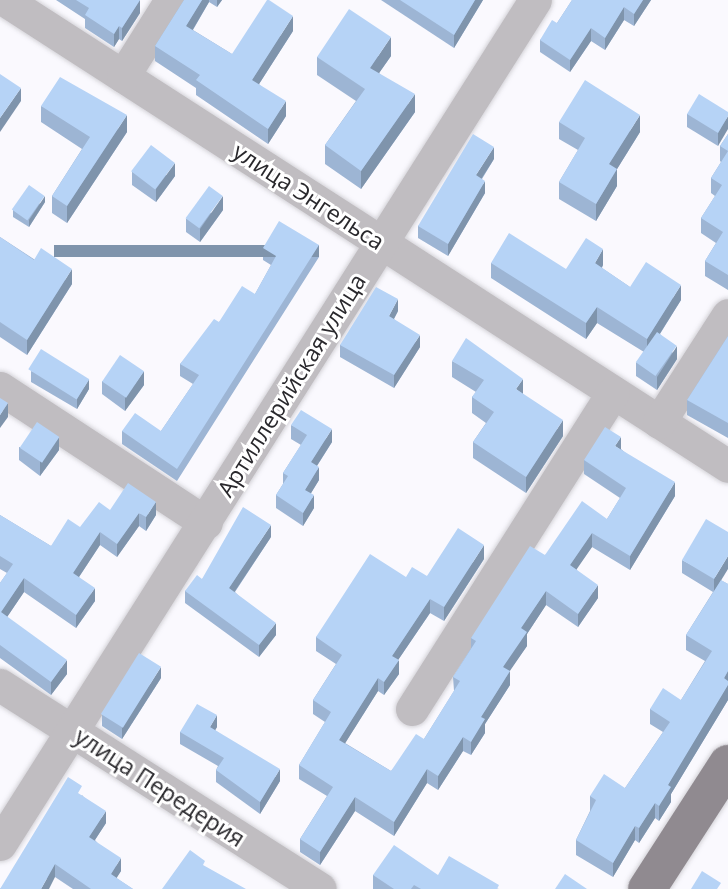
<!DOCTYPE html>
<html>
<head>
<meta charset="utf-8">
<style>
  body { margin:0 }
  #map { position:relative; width:728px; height:889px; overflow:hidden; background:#faf9fe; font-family:"Open Sans",sans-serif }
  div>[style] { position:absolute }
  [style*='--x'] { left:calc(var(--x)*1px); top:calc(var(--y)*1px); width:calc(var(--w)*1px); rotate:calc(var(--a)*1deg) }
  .roads { filter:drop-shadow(0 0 2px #d4d3d8) drop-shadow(0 0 2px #d4d3d8) }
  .minor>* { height:33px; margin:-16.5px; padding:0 16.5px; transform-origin:16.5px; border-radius:16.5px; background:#c0bdc1 }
  .major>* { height:38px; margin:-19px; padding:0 19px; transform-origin:19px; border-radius:19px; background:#908a90 }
  .wall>* { inset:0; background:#9db5d4 }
  .shaded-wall>* { inset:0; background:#7f94ac; transform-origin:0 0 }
  .building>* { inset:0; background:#b6d3f6; transform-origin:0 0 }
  span { translate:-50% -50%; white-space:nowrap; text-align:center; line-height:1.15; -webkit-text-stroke:6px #fff; paint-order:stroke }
  .street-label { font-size:23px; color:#29282c }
</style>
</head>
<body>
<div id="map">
  <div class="roads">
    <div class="minor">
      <i style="--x:5;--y:0;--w:860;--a:32.8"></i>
      <i style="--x:123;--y:76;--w:90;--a:-57.7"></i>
      <i style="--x:0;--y:388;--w:246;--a:33.2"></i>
      <i style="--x:659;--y:422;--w:127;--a:-57.2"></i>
      <i style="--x:0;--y:685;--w:379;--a:32.5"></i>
      <i style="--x:412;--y:709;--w:375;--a:-57.6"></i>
      <i style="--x:0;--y:844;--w:999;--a:-57.63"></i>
    </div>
    <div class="major">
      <i style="--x:647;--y:889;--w:149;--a:-57.1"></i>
    </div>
  </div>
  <div class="wall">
    <i style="clip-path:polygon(56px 0,140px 0,140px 13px,122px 41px,119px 39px,114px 47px,85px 28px,85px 19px)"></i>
    <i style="clip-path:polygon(184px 0,222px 0,217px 7px,209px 2px,193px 30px,232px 54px,293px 31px,259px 84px,286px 116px,268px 144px,196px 95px,196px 88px,155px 61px,155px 46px)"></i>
    <i style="clip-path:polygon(381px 0,483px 0,454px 48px)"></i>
    <i style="clip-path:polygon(572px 0,651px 0,634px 26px,624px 20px,605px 50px,591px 41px,570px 72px,540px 52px,540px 40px,557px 23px)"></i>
    <i style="clip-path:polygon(391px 56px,379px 73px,415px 112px,361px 189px,325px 164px,325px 145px,356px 101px,317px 75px,317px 57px)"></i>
    <i style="clip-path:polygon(41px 106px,127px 132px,67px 223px,52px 213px,52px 196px,82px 149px,41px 122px)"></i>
    <i style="clip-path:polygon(728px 112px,718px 146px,687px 127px,687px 114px)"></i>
    <i style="clip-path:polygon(559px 122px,640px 132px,617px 169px,617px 186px,596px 221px,559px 199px,559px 182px,578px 150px,559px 139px)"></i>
    <i style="clip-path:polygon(728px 134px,728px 290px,705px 276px,705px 261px,716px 243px,701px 233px,701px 218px,715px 196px,711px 193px,711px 178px,721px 162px,720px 161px,720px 146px)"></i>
    <i style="clip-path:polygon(494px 159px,482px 179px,485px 193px,448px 256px,418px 238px,418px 226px)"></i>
    <i style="clip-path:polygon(132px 172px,175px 176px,156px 202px,132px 185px)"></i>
    <i style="clip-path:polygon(45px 202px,29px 227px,13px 217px,13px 210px)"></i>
    <i style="clip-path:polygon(223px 210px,200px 242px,186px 232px,186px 219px)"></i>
    <i style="clip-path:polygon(0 237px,72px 284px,27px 355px,0 337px)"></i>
    <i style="clip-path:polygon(263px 248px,319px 257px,177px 481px,122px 444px,122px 431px,161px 431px,193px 384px,180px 376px,180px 364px,219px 322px,255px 294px,271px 265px,263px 260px)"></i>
    <i style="clip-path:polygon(491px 263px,566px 269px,603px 265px,602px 268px,630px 287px,681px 300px,660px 334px,677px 359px,657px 390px,636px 376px,636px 363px,644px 352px,597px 323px,586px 339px,491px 278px)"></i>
    <i style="clip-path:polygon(398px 311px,394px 319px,420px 347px,394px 388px,340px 357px,340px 345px)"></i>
    <i style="clip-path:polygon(728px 336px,728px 438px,687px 415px,687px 400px)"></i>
    <i style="clip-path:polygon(452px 361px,523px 394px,563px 436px,526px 493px,473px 458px,473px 442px,486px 423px,472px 413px,472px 397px,476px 392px,452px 377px)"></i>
    <i style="clip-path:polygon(31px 371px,89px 389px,77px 409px,31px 382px)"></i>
    <i style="clip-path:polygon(102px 381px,144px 385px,125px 411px,102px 394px)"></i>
    <i style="clip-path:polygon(291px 425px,332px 442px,317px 466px,319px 480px,311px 493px,314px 508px,303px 526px,276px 508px,276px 495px,283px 484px,283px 473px,301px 445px,291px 439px)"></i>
    <i style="clip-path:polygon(19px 447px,59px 450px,40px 476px,19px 460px)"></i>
    <i style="clip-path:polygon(621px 449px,675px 496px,630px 570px,592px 547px,576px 569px,598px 598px,578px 627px,546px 605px,527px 634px,527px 646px,509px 671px,510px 685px,485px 724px,485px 733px,471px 755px,463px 751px,438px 790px,427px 783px,394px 836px,355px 811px,320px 865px,300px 852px,300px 839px,327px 796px,299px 779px,299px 765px,325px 722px,313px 714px,313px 700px,336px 664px,316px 651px,316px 637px,406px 577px,427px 576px,484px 559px,444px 621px,430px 613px,398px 660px,399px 674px,384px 695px,378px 691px,345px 743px,391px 771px,424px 739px,454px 691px,453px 677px,471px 648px,471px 638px,545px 555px,607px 519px,620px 498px,584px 474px,584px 460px)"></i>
    <i style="clip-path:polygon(110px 510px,156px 515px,146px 531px,139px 526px,117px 557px,100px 545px,79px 577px,95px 601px,76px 628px,24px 592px,7px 617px,67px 674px,51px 695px,0 658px,0 583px,7px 573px,0 569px,0 515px,51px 546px)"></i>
    <i style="clip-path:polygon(271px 537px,235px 592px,276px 635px,259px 657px,185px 603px,185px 591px,202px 579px)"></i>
    <i style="clip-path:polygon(682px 560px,728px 584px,728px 700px,671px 794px,671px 802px,659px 821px,655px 818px,639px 843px,635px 840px,613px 877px,576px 855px,576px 840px,590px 811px,590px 796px,625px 788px,663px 732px,650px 724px,650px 709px,681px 700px,705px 661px,686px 650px,686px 635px,713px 592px,682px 573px)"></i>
    <i style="clip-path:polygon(161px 678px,122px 739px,102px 726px,102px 715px)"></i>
    <i style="clip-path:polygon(217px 727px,215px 730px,280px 781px,260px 814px,216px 782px,216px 770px,218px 766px,180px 744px,180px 732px)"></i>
    <i style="clip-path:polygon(82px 795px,106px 823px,95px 840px,121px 871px,116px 878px,133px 889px,73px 889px,55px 877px,0 889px)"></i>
    <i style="clip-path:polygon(373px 875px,438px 875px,499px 889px,373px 889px)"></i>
  </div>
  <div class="shaded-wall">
    <i style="clip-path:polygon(140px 0,140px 13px,122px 41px,122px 28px)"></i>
    <i style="clip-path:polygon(202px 0,209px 0,209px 2px,186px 41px,186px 26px)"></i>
    <i style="clip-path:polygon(217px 0,222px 0,217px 7px)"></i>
    <i style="clip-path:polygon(475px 0,483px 0,454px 48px,454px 35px)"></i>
    <i style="clip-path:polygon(643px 0,651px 0,634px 26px,634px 14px)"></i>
    <i style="clip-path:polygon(624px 7px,624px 20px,605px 50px,605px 38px)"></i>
    <i style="clip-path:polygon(293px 16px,293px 31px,252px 95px,252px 80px)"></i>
    <i style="clip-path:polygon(119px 26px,119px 39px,114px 47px,114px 34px)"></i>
    <i style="clip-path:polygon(591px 28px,591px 41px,570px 72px,570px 60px)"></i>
    <i style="clip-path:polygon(391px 37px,391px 56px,370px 86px,370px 68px)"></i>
    <i style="clip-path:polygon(21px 88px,21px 101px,0 132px,0 118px)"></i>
    <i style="clip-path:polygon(415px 94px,415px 112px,361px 189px,361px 171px)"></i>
    <i style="clip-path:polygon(286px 101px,286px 116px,268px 144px,268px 129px)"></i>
    <i style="clip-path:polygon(127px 115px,127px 132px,67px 223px,67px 206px)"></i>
    <i style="clip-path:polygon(640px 115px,640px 132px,609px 182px,609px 164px)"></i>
    <i style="clip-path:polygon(728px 116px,728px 129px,718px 146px,718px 133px)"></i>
    <i style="clip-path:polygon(494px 147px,494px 159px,476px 187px,476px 175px)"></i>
    <i style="clip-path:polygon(175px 163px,175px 176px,156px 202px,156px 189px)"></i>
    <i style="clip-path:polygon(617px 169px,617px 186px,596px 221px,596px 204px)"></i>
    <i style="clip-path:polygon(485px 181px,485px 193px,448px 256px,448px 244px)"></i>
    <i style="clip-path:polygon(45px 196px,45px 202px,29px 227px,29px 220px)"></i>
    <i style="clip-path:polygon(223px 196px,223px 210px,200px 242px,200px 229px)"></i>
    <i style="left:319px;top:245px;width:12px;height:265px;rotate:90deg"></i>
    <i style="clip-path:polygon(603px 249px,603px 265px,595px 279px,595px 263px)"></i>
    <i style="clip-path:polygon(72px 269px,72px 284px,27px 355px,27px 340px)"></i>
    <i style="clip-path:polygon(681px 285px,681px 300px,647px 354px,647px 339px)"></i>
    <i style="clip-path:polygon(398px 299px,398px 311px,389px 328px,389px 316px)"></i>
    <i style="clip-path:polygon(597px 307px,597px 323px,586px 339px,586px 323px)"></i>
    <i style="clip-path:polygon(420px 335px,420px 347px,394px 388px,394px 375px)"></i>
    <i style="clip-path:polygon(677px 346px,677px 359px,657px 390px,657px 377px)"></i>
    <i style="clip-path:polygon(144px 371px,144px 385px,125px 411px,125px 398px)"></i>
    <i style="clip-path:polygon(89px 379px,89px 389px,77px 409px,77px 399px)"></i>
    <i style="clip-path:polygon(523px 379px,523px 395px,516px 389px)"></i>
    <i style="clip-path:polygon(8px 403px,8px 417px,0 428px,0 415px)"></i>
    <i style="clip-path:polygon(563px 420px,563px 436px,526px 493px,526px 477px)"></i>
    <i style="clip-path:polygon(332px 429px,332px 442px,311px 475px,311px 462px)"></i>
    <i style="clip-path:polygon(59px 437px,59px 450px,40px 476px,40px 462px)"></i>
    <i style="clip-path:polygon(621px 437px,621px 450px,615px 446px)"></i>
    <i style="clip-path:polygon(319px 467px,319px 480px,305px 503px,305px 490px)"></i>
    <i style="clip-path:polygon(675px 482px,675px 496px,630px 570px,630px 556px)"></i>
    <i style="clip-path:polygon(314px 495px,314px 508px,303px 526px,303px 513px)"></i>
    <i style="clip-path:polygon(156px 502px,156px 515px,146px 531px,146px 517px)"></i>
    <i style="clip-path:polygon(139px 513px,139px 526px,117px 557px,117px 544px)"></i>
    <i style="clip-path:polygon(271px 525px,271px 537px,229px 600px,229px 588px)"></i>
    <i style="clip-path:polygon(100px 532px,100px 545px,73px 586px,73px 573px)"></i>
    <i style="clip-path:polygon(592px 533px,592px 547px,570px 579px,570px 565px)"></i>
    <i style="clip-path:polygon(484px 545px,484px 559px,444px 621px,444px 607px)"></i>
    <i style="clip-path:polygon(728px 556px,728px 569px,714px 592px,714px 579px)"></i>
    <i style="clip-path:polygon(24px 578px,24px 592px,1px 626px,1px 612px)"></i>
    <i style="clip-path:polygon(598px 585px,598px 598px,578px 627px,578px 614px)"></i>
    <i style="clip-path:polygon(95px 588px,95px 601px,76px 628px,76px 615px)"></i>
    <i style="clip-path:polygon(546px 591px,546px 605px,527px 634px,527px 646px,503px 681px,503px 667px,521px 628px)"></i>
    <i style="clip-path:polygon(430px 599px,430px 613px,392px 669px,392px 656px)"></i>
    <i style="clip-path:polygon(276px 623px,276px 635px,259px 657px,259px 645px)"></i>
    <i style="clip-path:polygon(67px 660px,67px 674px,51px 695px,51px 682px)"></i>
    <i style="clip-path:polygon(399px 660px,399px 674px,384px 695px,384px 682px)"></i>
    <i style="clip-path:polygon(161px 667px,161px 678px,122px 739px,122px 728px)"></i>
    <i style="clip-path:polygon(510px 671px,510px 685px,485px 724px,485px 733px,471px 755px,471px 742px,481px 717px)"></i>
    <i style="clip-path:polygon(728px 671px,728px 700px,671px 794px,671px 802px,659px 821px,659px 806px,668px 785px)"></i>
    <i style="clip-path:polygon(378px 678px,378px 691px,339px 753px,339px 740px)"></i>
    <i style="clip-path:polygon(217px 715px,217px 727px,210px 739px,210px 727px)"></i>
    <i style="clip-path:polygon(463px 737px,463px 751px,438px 790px,438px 776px)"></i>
    <i style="clip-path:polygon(280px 769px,280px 781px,260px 814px,260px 802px)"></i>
    <i style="clip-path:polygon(427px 769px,427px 783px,394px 836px,394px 822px)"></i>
    <i style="clip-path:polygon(355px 797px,355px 811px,320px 865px,320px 852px)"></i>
    <i style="clip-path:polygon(655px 803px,655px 818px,639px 843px,639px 828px)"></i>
    <i style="clip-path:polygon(106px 811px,106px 823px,89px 849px,89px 837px)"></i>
    <i style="clip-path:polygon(635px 826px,635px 840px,613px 877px,613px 863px)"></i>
    <i style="clip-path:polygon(121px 858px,121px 871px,111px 887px,111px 874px)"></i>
    <i style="clip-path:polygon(55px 864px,55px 877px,49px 889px,41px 889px)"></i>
  </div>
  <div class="building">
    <i style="clip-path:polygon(76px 0,140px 0,122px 28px,119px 26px,114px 34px,85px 15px,89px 8px)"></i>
    <i style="clip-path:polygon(184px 0,202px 0,186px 26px,232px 54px,267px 0,269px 0,293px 16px,252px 80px,286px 101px,268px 129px,196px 80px,200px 75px,155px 46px)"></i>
    <i style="clip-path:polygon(400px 0,475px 0,454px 35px)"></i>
    <i style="clip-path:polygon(572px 0,643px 0,634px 14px,624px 7px,605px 38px,591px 28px,570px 60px,540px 40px,552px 20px,557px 23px)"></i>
    <i style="clip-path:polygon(349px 9px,391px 37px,370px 68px,415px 94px,361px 171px,325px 145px,365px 89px,317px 57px)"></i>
    <i style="clip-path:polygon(0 74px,21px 88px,0 118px)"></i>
    <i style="clip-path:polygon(60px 77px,127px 115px,67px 206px,52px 196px,90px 137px,41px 106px)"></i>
    <i style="clip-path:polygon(585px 80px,640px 115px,609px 164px,617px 169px,596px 204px,559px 182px,585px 138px,559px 122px)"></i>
    <i style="clip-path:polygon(699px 94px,728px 112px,728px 116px,718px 133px,687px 114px)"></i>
    <i style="clip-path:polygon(473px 134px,494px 147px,476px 175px,485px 181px,448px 244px,418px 226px)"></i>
    <i style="clip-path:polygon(728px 134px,728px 275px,705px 261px,723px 232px,701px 218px,722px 185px,711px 178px,728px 151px,720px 146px)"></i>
    <i style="left:151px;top:145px;width:30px;height:33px;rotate:37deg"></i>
    <i style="left:29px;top:185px;width:19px;height:30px;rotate:35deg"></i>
    <i style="left:209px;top:186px;width:17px;height:40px;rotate:36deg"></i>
    <i style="clip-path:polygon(279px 221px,319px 245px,177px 469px,122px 431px,135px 413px,161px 431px,199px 375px,180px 364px,214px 319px,219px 322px,242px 286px,255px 294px,276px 256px,263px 248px)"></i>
    <i style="clip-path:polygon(509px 233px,566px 269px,586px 238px,603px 249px,595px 263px,630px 287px,646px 262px,681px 285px,647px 339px,597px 307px,586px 323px,491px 263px)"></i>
    <i style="clip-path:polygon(0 237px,34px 260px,41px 248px,72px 269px,27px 340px,0 322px)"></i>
    <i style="clip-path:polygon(376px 287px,398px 299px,389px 316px,420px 335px,394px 375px,340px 345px)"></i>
    <i style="left:657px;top:332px;width:24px;height:37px;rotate:35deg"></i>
    <i style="clip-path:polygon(728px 336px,728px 423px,687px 400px)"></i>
    <i style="clip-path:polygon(466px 338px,523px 379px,516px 389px,563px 420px,526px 477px,473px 442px,494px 412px,472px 397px,484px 380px,452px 361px)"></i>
    <i style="left:41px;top:349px;width:57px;height:24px;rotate:32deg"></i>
    <i style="left:120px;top:355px;width:29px;height:32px;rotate:34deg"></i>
    <i style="clip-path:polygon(0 398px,8px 403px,0 415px)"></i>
    <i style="clip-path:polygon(301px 410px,332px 429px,311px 462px,319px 467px,305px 490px,314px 495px,303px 513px,276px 495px,288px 476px,283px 473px,307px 435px,291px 425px)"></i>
    <i style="left:37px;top:422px;width:27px;height:31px;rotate:34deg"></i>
    <i style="clip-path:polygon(605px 427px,621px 437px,615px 446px,675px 482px,630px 556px,592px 533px,570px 565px,598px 585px,578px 614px,546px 591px,521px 628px,527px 632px,503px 667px,510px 671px,481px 717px,485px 719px,471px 742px,463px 737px,438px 776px,427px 769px,394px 822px,355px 797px,320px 852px,300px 839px,333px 787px,299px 765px,331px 712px,313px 700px,342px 655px,316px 637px,370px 554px,406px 577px,412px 567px,427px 576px,458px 528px,484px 545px,444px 607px,430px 599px,392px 656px,399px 660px,384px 682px,378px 678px,339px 740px,391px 771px,416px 734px,424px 739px,460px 681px,453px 677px,476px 641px,471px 638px,530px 546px,545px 555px,582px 501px,607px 519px,626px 488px,584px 460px)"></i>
    <i style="clip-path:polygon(128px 483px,156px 502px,146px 517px,139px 513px,117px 544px,100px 532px,73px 573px,95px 588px,76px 615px,24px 578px,1px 612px,67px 660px,51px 682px,0 645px,0 583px,13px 564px,0 556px,0 515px,51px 546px,68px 519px,80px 527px,99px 502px,110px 510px)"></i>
    <i style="clip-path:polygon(243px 507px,271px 525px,229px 588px,276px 623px,259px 645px,185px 591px,197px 575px,202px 579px)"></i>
    <i style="clip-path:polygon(706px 519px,728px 532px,728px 556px,714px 579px,682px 560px)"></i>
    <i style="clip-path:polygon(721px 580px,728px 584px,728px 671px,724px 678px,728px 681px,728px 685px,668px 785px,671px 787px,659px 806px,655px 803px,639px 828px,635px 826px,613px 863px,576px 840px,596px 800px,590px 796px,604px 774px,625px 788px,670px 722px,650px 709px,663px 688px,681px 700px,712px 651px,686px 635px)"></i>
    <i style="left:139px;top:653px;width:26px;height:72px;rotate:32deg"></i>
    <i style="clip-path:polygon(197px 704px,217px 715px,210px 727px,280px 769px,260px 802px,216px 770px,224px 758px,180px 732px)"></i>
    <i style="clip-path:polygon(68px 777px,82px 786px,78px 793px,106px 811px,89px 837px,121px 858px,111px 874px,133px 889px,91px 889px,55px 864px,41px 889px,0 889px)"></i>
    <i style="clip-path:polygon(394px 845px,438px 875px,449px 856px,499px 885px,497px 889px,421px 889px,414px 885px,411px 889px,394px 889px,373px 875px)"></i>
    <i style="clip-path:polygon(190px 850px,205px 861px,203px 865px,246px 889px,162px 889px)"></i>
    <i style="clip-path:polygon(702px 871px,721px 883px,717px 889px,691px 889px)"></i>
    <i style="clip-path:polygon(565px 874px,587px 889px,555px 889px)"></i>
  </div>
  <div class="street-label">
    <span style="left:309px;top:196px;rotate:33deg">улица Энгельса</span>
    <span style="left:291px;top:385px;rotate:-58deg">Артиллерийская улица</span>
    <span style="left:160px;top:787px;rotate:33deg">улица Передерия</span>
  </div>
</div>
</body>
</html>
